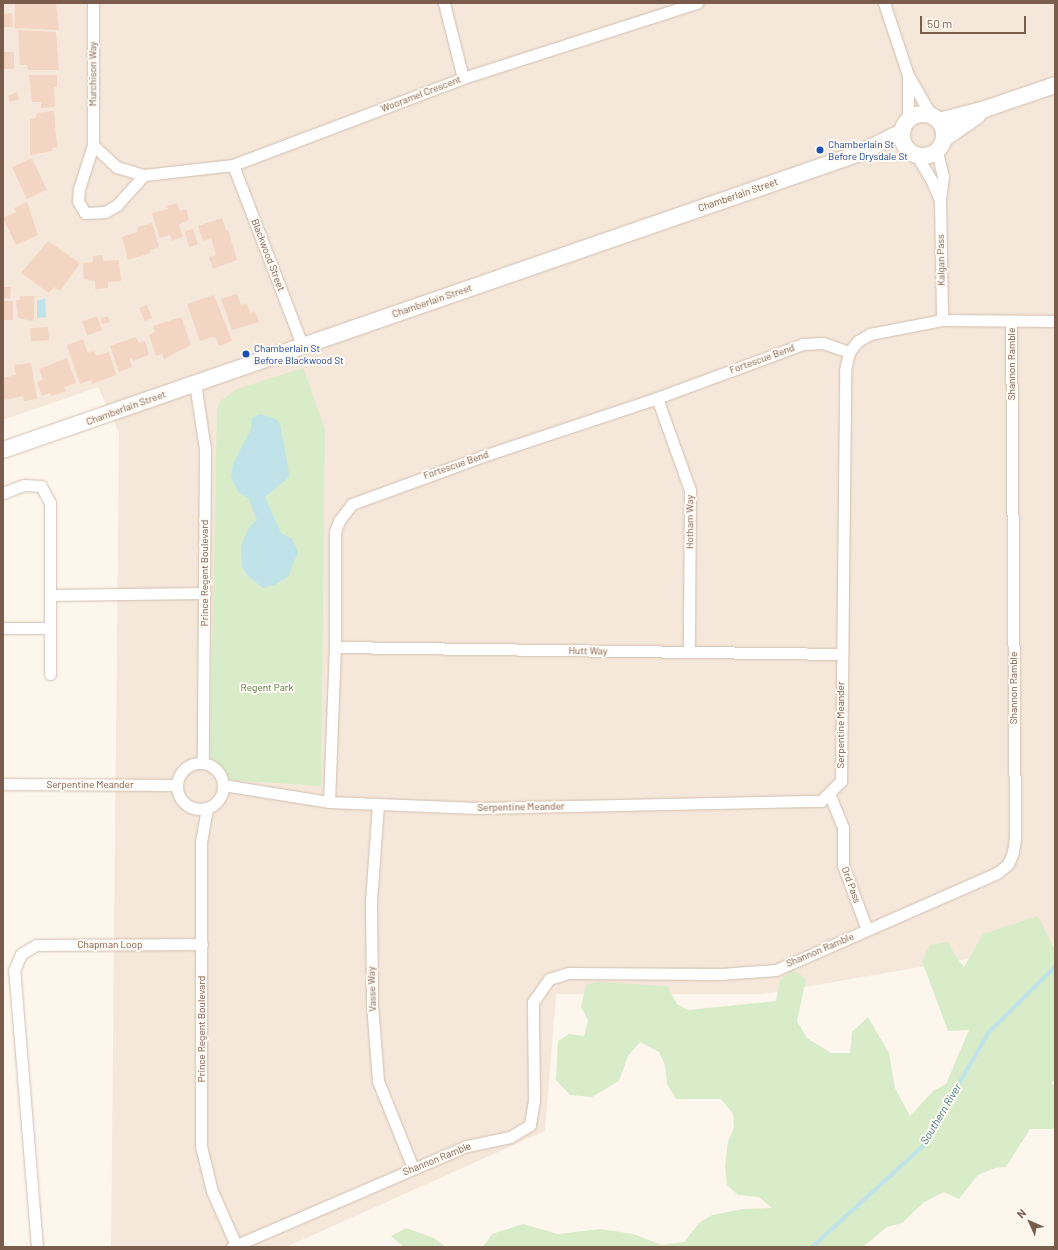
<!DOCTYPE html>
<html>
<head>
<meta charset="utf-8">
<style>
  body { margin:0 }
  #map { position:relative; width:1058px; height:1250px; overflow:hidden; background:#fdf6ec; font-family:Barlow,sans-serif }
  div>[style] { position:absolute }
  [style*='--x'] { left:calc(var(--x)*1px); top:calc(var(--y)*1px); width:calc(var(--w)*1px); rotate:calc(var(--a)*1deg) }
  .residential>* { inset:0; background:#f5e8da }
  .green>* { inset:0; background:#d8ecc9 }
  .water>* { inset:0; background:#bfe3e8 }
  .stream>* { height:4px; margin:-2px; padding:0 2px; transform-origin:2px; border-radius:2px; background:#bfe3e8 }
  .building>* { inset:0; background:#f3d5c3; transform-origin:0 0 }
  .roads { filter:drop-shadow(0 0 1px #d1beb0) drop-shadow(0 0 1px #d1beb0) }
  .minor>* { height:11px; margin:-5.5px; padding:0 5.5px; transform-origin:5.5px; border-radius:5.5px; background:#fff }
  .minor>.ring { margin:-5.5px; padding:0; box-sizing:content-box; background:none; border:11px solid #fff; border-radius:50% }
  .secondary>* { height:16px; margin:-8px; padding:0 8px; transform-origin:8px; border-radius:8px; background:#fff }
  .secondary>.ring { margin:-8px; padding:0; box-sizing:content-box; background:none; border:16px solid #fff; border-radius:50% }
  .dots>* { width:11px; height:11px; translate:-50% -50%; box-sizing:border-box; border:2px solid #fffaf3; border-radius:50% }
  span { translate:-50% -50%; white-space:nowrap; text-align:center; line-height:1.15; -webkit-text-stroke:4px #fffaf3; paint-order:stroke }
  .street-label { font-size:10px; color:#7a5c4d }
  .transit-label { font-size:10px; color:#164399 }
  .left { translate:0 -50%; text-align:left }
  .park-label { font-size:10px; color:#537a41 }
  .water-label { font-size:11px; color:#437c86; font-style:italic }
  .frame { position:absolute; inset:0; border:4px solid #7a5c4d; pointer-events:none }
  .north { position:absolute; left:1010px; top:1202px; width:40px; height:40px; -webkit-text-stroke:3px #fffaf3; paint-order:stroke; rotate:315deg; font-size:11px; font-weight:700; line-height:16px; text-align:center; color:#7a5c4d }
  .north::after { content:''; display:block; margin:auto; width:14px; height:18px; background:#7a5c4d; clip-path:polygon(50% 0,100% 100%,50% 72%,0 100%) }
  .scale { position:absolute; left:920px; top:16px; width:106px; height:18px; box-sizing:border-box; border:2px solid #7a5c4d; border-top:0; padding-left:5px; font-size:12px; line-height:14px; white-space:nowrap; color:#7a5c4d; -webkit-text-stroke:3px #fffaf3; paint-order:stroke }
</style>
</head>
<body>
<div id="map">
  <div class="residential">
    <i style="clip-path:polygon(3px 3px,1055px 3px,1055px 944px,764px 994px,556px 994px,545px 1131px,286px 1247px,111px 1247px,119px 433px,98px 387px,3px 420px)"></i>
  </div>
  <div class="green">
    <i style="clip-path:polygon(303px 368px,325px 429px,321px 786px,227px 780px,216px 772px,210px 760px,217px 411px,220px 401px,237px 389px)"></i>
    <i style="clip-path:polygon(1038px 916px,1055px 950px,1055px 1079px,1051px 1084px,1055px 1085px,1055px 1125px,1053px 1129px,1030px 1129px,1006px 1167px,995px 1168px,978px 1175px,959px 1199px,944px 1192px,924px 1202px,902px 1223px,887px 1227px,863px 1247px,483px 1247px,492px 1234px,523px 1224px,558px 1234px,600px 1229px,633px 1234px,662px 1245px,684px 1242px,699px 1223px,712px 1215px,743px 1209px,772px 1208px,759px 1197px,738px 1195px,727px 1185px,725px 1166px,728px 1141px,734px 1128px,733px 1114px,721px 1099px,676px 1099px,667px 1084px,665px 1065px,659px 1052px,640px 1042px,628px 1056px,619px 1081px,592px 1097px,570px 1095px,556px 1080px,558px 1041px,569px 1034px,584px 1036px,588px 1020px,581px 1007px,586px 985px,598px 982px,667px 986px,677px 1004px,688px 1010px,776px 1001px,780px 980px,794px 970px,806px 979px,797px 1021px,807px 1038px,831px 1053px,850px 1053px,852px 1032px,868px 1017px,889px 1053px,895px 1088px,910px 1116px,933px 1091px,946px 1084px,969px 1030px,948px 1031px,922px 961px,930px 945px,949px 942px,954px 954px,964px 967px,983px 934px)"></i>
    <i style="clip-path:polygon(406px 1228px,434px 1238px,446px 1247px,404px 1247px,391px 1236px)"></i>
  </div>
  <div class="water">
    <i style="clip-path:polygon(45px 298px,46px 317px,37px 318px,37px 301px)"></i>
    <i style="clip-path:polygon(260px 414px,276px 419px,280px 424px,288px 467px,289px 477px,265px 497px,281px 533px,292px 539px,298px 552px,288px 577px,274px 585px,263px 588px,248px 576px,242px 567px,241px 546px,249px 527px,257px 520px,249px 499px,238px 492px,231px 477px,233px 464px,251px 429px,252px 418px)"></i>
  </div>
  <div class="stream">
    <i style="--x:812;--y:1247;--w:149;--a:-42.3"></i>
    <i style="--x:922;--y:1147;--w:133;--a:-59.8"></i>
    <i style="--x:989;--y:1032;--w:93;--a:-44.6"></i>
  </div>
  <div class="building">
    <i style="clip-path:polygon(15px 3px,56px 3px,59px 30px,14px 28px)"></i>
    <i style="clip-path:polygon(12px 13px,13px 27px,3px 27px,3px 14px)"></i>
    <i style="clip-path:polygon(18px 30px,56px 32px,59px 70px,28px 70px,27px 65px,20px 65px)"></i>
    <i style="left:3px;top:52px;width:11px;height:17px"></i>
    <i style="clip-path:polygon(29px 75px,57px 75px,57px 87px,54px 87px,55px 107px,41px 108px,41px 102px,32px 102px)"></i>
    <i style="clip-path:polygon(17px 92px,19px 99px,10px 102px,8px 96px)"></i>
    <i style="clip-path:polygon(54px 111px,57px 147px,52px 148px,53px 151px,30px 155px,30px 119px,36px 118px,37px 113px)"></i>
    <i style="left:32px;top:158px;width:35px;height:22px;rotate:65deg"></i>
    <i style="clip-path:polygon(27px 202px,38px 235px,16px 245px,3px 218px,16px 212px,14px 208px)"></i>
    <i style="clip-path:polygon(177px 203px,180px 211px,186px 209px,189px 220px,179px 225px,183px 237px,172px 241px,170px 235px,160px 238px,152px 213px,168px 209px,167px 206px)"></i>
    <i style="clip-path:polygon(222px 218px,226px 230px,228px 230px,237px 260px,213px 269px,209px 257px,216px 255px,211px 238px,203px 241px,198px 226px)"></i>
    <i style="clip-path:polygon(152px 223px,159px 247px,150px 250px,150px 253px,128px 260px,122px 237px,137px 232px,138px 227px)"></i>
    <i style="left:193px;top:229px;width:16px;height:9px;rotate:72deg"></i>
    <i style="clip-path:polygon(48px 241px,80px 263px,60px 291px,54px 287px,49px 293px,21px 273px)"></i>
    <i style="clip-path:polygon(102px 255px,103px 261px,119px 260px,121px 281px,108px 282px,108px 288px,95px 289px,95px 281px,84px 279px,83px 263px,93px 262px,93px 256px)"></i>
    <i style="clip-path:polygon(3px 287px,11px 287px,10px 299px,3px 298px)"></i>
    <i style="clip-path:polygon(237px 294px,241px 305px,247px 303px,250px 313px,255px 311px,259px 322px,232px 330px,221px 299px)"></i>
    <i style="clip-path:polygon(214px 295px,232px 341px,219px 346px,216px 338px,212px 337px,200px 341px,187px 304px)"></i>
    <i style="clip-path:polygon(20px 296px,34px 296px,34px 318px,32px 321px,18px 318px,16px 300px,20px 300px)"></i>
    <i style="left:3px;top:301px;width:10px;height:19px"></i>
    <i style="left:147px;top:305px;width:14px;height:8px;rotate:69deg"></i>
    <i style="left:97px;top:316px;width:15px;height:16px;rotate:70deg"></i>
    <i style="clip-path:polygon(108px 316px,110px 322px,102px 324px,101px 318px)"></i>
    <i style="clip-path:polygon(181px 317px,191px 345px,164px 359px,162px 354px,156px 356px,149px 335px,155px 332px,153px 326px)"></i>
    <i style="left:48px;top:327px;width:13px;height:18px;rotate:86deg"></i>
    <i style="clip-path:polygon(136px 337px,139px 343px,145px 341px,149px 355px,133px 361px,132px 358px,129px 359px,132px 367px,119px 372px,110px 346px)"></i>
    <i style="clip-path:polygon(83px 339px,88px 353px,94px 351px,96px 356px,109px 352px,116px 375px,92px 384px,91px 380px,80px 384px,67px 345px)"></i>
    <i style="clip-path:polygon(67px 358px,76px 383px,64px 387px,66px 391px,51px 396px,50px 393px,42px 396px,37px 382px,43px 380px,39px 369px)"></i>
    <i style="clip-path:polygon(31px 363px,37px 399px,24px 401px,23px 396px,6px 400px,3px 398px,3px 378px,16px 375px,14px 365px)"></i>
  </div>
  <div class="roads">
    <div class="minor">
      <i style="--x:93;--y:3;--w:142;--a:90"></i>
      <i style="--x:93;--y:145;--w:33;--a:43"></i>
      <i style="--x:117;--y:167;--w:28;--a:17"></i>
      <i style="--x:144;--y:175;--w:90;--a:-6.4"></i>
      <i style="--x:233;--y:165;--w:246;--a:-20.7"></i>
      <i style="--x:463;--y:78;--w:246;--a:-17.8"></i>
      <i style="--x:444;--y:3;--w:77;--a:75.8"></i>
      <i style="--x:884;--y:3;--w:76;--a:71.6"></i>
      <i style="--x:908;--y:75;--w:46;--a:60.1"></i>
      <i style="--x:908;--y:120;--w:44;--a:-90"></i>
      <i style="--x:93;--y:145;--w:46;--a:107.7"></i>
      <i style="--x:79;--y:189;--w:12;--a:95"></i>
      <i style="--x:78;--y:201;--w:14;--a:60"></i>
      <i style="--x:85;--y:213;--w:20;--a:-3"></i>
      <i style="--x:105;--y:212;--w:14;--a:-30"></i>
      <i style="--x:117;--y:205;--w:40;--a:-48"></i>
      <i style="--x:937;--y:151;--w:26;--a:77"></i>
      <i style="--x:943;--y:176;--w:24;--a:97"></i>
      <i style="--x:940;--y:200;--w:120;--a:89"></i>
      <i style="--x:917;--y:156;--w:27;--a:59"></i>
      <i style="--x:931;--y:179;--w:21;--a:67"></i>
      <i style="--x:233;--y:165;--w:193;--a:69"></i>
      <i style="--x:195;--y:383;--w:67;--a:81.4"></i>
      <i style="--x:205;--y:449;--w:314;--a:90.4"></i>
      <i style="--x:657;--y:398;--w:98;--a:70.3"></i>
      <i style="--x:690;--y:490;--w:162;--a:90.4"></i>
      <i style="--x:3;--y:493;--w:22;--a:-21"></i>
      <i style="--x:24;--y:485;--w:17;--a:3"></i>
      <i style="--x:41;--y:486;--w:19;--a:62"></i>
      <i style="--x:50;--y:503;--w:171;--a:90"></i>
      <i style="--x:50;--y:595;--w:155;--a:-0.7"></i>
      <i style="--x:4;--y:628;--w:46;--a:0"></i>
      <i style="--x:335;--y:647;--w:507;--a:0.79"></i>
      <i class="ring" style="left:177px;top:763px;width:35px;height:35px"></i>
      <i style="--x:3;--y:784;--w:174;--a:0.3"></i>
      <i style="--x:223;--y:785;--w:107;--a:9.1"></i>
      <i style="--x:329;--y:802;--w:148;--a:2.3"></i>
      <i style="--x:477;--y:808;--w:344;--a:-1.2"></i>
      <i style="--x:821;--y:801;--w:28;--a:-45"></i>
      <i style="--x:841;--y:781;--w:411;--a:-89.4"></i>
      <i style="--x:845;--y:370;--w:18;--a:-77"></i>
      <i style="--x:849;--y:352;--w:14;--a:-51"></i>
      <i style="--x:858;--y:341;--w:14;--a:-30"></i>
      <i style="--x:870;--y:334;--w:73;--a:-11"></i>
      <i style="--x:942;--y:320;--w:113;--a:0.5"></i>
      <i style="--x:829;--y:793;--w:37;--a:68"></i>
      <i style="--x:843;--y:827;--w:38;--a:90"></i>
      <i style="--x:843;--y:865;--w:69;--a:69.7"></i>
      <i style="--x:329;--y:802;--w:155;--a:-87.8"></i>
      <i style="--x:335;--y:647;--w:115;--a:-90"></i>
      <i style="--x:335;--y:532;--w:12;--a:-70"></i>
      <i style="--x:339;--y:521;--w:21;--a:-53"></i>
      <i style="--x:352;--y:504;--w:140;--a:-20.1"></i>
      <i style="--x:483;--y:456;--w:183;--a:-18.4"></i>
      <i style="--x:657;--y:398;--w:156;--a:-20.3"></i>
      <i style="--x:803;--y:344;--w:20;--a:-3"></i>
      <i style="--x:823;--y:343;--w:28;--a:19"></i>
      <i style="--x:378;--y:804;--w:98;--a:94.1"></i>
      <i style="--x:371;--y:902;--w:102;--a:89.4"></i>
      <i style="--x:372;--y:1004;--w:77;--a:85.5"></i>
      <i style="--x:378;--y:1081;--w:94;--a:68.1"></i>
      <i style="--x:207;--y:808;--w:35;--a:100"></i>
      <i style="--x:201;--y:842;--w:304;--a:90"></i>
      <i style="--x:201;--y:1146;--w:46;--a:76.3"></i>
      <i style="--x:212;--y:1191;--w:59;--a:66"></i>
      <i style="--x:37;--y:1247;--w:278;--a:-94.7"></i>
      <i style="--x:14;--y:970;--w:17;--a:-66"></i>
      <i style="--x:21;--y:954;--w:17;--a:-31"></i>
      <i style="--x:36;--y:945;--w:166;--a:-0.3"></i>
      <i style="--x:232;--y:1247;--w:256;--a:-23.3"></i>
      <i style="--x:467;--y:1146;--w:44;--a:-11.8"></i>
      <i style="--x:510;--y:1137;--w:23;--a:-31"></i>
      <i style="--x:530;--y:1125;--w:24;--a:-81"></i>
      <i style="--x:534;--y:1101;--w:99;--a:-90.6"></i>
      <i style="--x:533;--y:1002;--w:28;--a:-55"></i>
      <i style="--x:549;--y:979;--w:21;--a:-17"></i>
      <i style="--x:569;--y:973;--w:151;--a:0.4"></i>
      <i style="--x:720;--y:974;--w:56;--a:-4.1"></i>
      <i style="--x:776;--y:970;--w:241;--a:-23.7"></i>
      <i style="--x:997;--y:873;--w:14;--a:-39"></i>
      <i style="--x:1008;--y:864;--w:13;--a:-67"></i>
      <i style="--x:1013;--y:852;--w:14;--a:-82"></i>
      <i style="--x:1015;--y:838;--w:517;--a:-90.44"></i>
    </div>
    <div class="secondary">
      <i class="ring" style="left:902px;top:114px;width:26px;height:26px"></i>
      <i style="--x:939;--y:121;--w:48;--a:-14.6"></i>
      <i style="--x:985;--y:109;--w:74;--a:-18.9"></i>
      <i style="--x:945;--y:138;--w:40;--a:-34.9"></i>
      <i style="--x:3;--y:450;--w:907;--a:-19.11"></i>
      <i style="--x:860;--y:153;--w:47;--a:-26.6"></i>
    </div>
  </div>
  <div class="dots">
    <i style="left:820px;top:150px;background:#1a4fb4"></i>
    <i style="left:246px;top:354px;background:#1a4fb4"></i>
  </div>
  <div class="street-label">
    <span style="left:93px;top:74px;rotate:-90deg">Murchison Way</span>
    <span style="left:421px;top:94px;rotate:-21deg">Wooramel Crescent</span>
    <span style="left:738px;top:195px;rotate:-19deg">Chamberlain Street</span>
    <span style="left:268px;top:255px;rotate:69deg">Blackwood Street</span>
    <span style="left:941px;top:260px;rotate:-91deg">Kalgan Pass</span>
    <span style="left:432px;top:301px;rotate:-19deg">Chamberlain Street</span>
    <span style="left:762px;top:359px;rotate:-20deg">Fortescue Bend</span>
    <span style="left:1012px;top:364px;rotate:-90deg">Shannon Ramble</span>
    <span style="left:126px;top:408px;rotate:-20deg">Chamberlain Street</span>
    <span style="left:456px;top:465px;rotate:-19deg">Fortescue Bend</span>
    <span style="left:690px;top:522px;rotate:-90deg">Hotham Way</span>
    <span style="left:205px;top:573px;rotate:-90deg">Prince Regent Boulevard</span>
    <span style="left:588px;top:651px;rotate:1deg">Hutt Way</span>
    <span style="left:1014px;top:688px;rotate:-90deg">Shannon Ramble</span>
    <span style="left:841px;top:725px;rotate:-90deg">Serpentine Meander</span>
    <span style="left:90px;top:785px">Serpentine Meander</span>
    <span style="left:521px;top:807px;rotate:-1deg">Serpentine Meander</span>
    <span style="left:851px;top:885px;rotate:70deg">Ord Pass</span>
    <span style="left:110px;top:945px">Chapman Loop</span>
    <span style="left:820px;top:950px;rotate:-23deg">Shannon Ramble</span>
    <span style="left:372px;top:989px;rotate:-92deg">Vasse Way</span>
    <span style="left:202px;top:1029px;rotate:-90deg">Prince Regent Boulevard</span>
    <span style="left:437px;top:1159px;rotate:-22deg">Shannon Ramble</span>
  </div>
  <div class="transit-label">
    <span class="left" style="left:828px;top:150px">Chamberlain St<br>Before Drysdale St</span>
    <span class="left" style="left:254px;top:354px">Chamberlain St<br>Before Blackwood St</span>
  </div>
  <div class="park-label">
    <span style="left:267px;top:688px">Regent Park</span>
  </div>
  <div class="water-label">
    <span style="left:941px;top:1114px;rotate:-59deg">Southern River</span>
  </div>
  <div class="frame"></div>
  <div class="north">N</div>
  <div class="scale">50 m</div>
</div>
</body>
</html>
